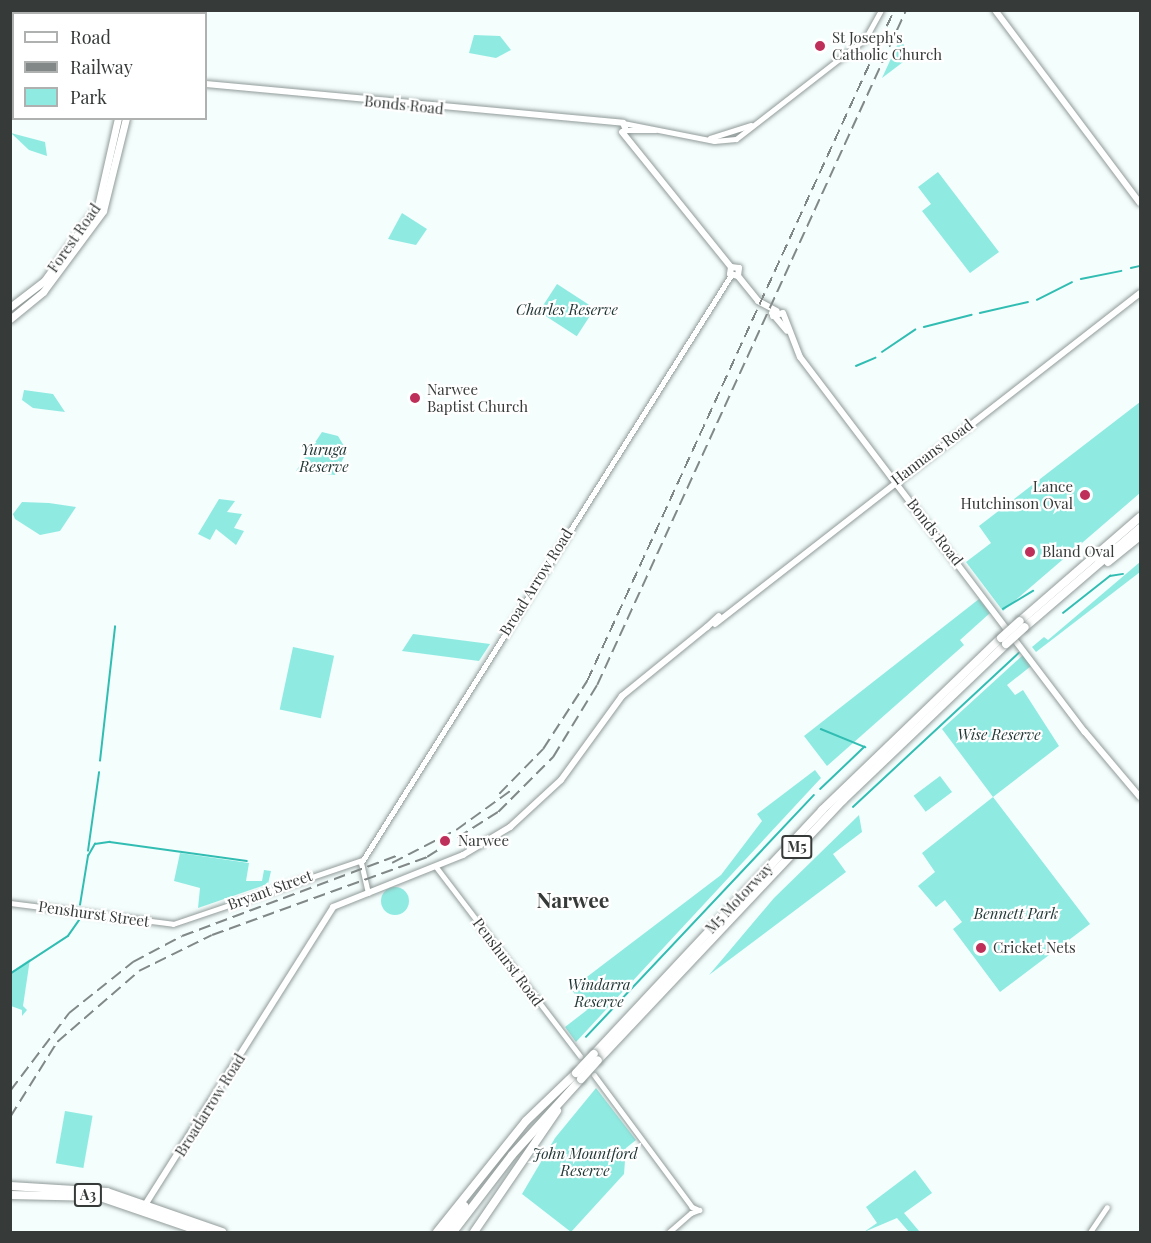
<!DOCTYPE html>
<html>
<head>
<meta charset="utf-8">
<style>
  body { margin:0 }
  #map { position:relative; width:1151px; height:1243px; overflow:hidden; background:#f4fefd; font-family:"Playfair Display",serif }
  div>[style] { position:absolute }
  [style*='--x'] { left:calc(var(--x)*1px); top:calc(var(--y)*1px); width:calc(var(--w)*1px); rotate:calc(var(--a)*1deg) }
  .green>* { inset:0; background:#8febe2; transform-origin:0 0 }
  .round { border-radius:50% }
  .stream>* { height:1.5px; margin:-0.75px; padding:0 0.75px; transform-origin:0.75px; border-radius:0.75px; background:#32bdb3 }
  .roads { filter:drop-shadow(0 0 2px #919b99) drop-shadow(0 0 2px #919b99) }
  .tertiary>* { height:5px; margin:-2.5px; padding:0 2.5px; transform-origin:2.5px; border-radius:2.5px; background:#fff }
  .secondary>* { height:6px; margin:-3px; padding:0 3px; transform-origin:3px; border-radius:3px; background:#fff }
  .primary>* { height:7px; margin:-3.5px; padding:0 3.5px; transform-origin:3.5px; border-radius:3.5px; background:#fff }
  .trunk>* { height:8px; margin:-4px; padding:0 4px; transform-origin:4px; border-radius:4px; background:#fff }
  .motorway>* { height:8px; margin:-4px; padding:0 4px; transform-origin:4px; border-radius:4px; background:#fff }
  .rail>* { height:1.5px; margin-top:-0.75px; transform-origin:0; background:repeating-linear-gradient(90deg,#818887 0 12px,transparent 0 18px) }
  .bridges { filter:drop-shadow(0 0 2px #919b99) drop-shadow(0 0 2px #919b99) }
  .motorway-bridge>* { height:8px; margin:-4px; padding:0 4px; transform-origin:4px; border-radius:4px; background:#fff }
  .dots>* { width:16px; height:16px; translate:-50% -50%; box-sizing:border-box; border:3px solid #fff; border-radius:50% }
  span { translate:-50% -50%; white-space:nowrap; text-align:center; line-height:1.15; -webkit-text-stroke:4.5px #fff; paint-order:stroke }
  .shield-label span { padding:2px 4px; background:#fff; border:2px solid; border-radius:4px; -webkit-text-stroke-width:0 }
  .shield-label { font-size:14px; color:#363a39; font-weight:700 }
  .poi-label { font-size:15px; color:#363a39 }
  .left { translate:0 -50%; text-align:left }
  .right { translate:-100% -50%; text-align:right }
  .street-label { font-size:15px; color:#363a39 }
  .park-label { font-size:15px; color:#1d3432; font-style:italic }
  .district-label { font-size:21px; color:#363a39; font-weight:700 }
  .frame { position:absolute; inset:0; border:12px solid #363a39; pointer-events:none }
  .legend { position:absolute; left:12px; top:12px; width:195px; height:108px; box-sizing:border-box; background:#fff; border:2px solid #afb0b0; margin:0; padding:8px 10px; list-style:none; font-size:18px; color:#363a39 }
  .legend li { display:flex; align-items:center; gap:12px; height:30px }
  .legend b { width:30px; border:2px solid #afb0b0 }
</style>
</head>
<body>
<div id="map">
  <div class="green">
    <i style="clip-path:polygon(474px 35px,500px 36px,511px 50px,496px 58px,469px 53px)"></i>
    <i style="clip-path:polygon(900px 39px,911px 56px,882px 78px)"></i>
    <i style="clip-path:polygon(11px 133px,45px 142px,47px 156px,29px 150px)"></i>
    <i style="clip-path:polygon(938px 172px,999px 252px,970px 273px,922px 211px,931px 204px,918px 187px)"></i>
    <i style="clip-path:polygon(402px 213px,427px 229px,416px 245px,388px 239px)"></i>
    <i style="left:557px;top:284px;width:45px;height:33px;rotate:33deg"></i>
    <i style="clip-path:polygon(24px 390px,53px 394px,65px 412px,33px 408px,22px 400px)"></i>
    <i style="clip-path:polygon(1140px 402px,1140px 493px,1003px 611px,966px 562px,991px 543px,979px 526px)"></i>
    <i style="clip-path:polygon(322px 432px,338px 436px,347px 451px,335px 475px,296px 471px)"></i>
    <i style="clip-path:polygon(219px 499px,235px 501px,227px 512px,242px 514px,234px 528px,244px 531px,236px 545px,216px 529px,210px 540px,198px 534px)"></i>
    <i style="clip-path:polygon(22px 502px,49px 503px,76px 507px,60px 531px,40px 535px,15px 519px,13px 514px)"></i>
    <i style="clip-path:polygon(1140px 562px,1140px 572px,1036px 652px,1032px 647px,1044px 637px,1048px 640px)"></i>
    <i style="clip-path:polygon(979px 599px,990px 613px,960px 640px,964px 645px,827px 766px,804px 736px)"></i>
    <i style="clip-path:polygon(413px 634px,490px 644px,479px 661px,402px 651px)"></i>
    <i style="left:293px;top:647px;width:42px;height:64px;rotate:12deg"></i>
    <i style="clip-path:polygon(1023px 655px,1031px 666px,1007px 685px,1015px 695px,1023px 690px,1059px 746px,993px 797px,1090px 924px,1000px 992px,953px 929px,962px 922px,945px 900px,936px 907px,918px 886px,935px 872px,922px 853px,993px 797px,942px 729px)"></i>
    <i style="clip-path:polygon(815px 770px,821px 778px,576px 1042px,565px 1027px,587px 1010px,571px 989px,721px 875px,762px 821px,757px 814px)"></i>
    <i style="left:940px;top:776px;width:20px;height:33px;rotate:53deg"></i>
    <i style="clip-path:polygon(859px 815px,862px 832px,833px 854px,846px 872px,709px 975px,774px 898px)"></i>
    <i style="clip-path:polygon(180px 853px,249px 863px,246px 881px,262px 881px,264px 870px,271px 871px,268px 884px,198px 908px,200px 888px,174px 881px)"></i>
    <i class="round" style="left:381px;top:887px;width:28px;height:28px"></i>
    <i style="clip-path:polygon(30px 959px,23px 1006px,27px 1010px,22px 1016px,22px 1010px,11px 1006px,11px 972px)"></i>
    <i style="clip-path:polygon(596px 1088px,636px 1140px,626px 1148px,624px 1174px,571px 1232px,522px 1194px,555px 1138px)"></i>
    <i style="left:65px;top:1111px;width:28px;height:53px;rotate:10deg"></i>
    <i style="clip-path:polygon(915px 1170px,932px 1193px,904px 1213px,919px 1231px,909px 1232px,897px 1218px,864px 1232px,877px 1223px,866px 1207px)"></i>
  </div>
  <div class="stream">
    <i style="--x:1131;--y:268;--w:9;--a:-13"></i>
    <i style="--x:1081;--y:279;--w:41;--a:-11.3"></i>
    <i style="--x:1037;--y:300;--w:39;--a:-27"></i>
    <i style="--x:980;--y:313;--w:49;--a:-12.9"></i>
    <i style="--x:924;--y:327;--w:49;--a:-14.3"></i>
    <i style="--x:882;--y:352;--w:40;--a:-34"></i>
    <i style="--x:856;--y:366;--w:21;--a:-23"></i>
    <i style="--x:1003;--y:609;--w:35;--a:-31"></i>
    <i style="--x:1063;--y:613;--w:60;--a:-38.2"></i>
    <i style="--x:1110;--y:576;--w:13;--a:-9"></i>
    <i style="--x:821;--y:729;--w:48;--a:22.2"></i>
    <i style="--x:865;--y:747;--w:61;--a:136.3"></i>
    <i style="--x:100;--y:761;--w:135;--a:-83.6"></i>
    <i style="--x:853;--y:807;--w:226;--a:-42.9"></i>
    <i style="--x:88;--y:851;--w:79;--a:-82"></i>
    <i style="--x:88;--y:856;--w:14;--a:-60"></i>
    <i style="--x:95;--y:844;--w:15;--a:-8"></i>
    <i style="--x:110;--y:842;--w:138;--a:7.9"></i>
    <i style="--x:80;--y:905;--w:50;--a:-80.7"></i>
    <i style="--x:10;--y:974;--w:69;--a:-33.2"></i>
    <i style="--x:68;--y:936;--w:19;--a:-55"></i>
    <i style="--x:586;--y:1037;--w:332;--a:-46.7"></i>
  </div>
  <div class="roads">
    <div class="tertiary">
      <i style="--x:623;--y:123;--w:93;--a:11.2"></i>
      <i style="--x:714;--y:141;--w:22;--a:-5"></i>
      <i style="--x:736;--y:139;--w:163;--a:-37.8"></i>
      <i style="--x:865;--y:39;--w:33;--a:-61"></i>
      <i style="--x:626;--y:130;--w:29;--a:0"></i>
      <i style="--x:710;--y:138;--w:43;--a:-17.6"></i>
      <i style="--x:436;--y:867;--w:238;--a:52.7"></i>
      <i style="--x:368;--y:893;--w:31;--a:-103"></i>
      <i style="--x:361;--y:863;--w:695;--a:-57.82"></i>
      <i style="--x:10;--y:903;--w:164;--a:7.3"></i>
      <i style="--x:173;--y:924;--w:200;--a:-18.7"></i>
      <i style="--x:594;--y:1075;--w:164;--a:53.4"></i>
      <i style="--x:691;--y:1213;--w:9;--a:-21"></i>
      <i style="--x:699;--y:1210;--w:8;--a:-157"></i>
      <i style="--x:669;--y:1232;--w:29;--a:-41"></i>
      <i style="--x:1090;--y:1232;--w:30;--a:-56"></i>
    </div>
    <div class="secondary">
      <i style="--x:995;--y:10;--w:241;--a:53.1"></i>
      <i style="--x:10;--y:58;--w:4;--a:14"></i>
      <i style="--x:206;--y:84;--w:419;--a:5.3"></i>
      <i style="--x:623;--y:123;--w:8;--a:67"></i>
      <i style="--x:622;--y:132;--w:174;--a:51.1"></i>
      <i style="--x:731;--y:267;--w:7;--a:98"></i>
      <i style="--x:730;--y:274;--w:8;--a:14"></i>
      <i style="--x:731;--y:267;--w:8;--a:7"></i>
      <i style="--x:739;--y:268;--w:8;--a:97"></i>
      <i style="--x:738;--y:276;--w:32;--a:51"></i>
      <i style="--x:758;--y:301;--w:21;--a:28"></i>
      <i style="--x:772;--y:313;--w:23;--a:50"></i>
      <i style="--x:773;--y:316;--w:10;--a:-17"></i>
      <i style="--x:783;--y:313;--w:47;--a:68.9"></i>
      <i style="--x:800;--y:357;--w:471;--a:52.8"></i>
      <i style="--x:1085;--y:732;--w:85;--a:49.8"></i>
      <i style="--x:715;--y:624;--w:539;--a:-37.91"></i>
      <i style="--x:707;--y:627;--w:16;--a:-43"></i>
      <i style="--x:143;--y:1208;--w:356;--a:-57.7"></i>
      <i style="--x:333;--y:907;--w:140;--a:-21.8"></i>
      <i style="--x:463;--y:855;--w:55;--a:-30.8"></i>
      <i style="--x:510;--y:827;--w:69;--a:-42.7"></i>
      <i style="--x:561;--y:780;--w:104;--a:-54"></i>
      <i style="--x:622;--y:696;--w:109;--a:-39.1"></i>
    </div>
    <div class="primary">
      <i style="--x:146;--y:14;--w:4;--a:-76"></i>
      <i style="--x:153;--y:14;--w:4;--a:-76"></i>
      <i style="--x:10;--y:307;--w:43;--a:-37.4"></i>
      <i style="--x:44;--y:281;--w:92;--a:-54.2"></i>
      <i style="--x:98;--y:206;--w:90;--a:-77.2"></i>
      <i style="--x:10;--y:319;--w:43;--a:-39.3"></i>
      <i style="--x:43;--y:292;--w:101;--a:-53.5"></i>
      <i style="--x:103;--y:211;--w:96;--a:-76.1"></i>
    </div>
    <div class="trunk">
      <i style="--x:10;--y:1186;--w:97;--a:3.5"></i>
      <i style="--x:107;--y:1192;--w:122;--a:19.2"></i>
      <i style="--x:10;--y:1195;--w:90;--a:1.3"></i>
      <i style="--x:100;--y:1197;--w:108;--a:18.9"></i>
    </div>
    <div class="motorway">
      <i style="--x:1108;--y:562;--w:41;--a:-39.1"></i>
      <i style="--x:1020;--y:621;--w:159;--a:-40.9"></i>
      <i style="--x:1025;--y:627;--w:152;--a:-40.7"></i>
      <i style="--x:594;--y:1054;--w:334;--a:-46.9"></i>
      <i style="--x:822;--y:810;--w:248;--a:-43.9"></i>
      <i style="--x:598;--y:1060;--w:357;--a:-46.7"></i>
      <i style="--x:843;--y:800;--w:226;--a:-43.7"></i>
      <i style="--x:437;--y:1232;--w:142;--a:-51.3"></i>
      <i style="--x:526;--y:1121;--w:69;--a:-43.8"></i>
      <i style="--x:446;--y:1232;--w:32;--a:-55"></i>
      <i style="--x:453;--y:1232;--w:97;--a:-52.5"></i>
      <i style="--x:512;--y:1155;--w:103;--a:-47.8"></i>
      <i style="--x:474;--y:1232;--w:147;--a:-55.6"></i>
    </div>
  </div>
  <div class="rail">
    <i style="--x:499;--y:794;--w:63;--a:-45.6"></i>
    <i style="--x:543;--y:749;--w:81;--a:-57.1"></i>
    <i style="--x:587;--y:681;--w:738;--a:-65.41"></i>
    <i style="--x:392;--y:863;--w:72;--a:-27.3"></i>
    <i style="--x:456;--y:830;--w:67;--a:-35.8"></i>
    <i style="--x:10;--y:1091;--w:98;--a:-52.9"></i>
    <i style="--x:69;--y:1013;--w:82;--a:-38.6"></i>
    <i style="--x:133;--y:962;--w:55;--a:-28"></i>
    <i style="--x:182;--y:936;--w:232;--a:-20.5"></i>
    <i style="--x:10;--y:1117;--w:89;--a:-57.9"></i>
    <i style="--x:57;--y:1042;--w:108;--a:-40.9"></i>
    <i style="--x:139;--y:971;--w:81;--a:-26.3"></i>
    <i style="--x:212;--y:935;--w:229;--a:-19.9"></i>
    <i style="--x:427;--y:857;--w:84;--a:-32.4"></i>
    <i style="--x:498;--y:812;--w:78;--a:-45"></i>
    <i style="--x:553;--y:757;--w:84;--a:-58.6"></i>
    <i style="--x:597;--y:685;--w:742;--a:-65.4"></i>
  </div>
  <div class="bridges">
    <div class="motorway-bridge">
      <i style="--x:1001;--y:638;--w:25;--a:-42"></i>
      <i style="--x:1006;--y:644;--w:25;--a:-42"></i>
      <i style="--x:576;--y:1073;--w:26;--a:-47"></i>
      <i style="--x:581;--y:1079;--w:25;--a:-48"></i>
    </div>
  </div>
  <div class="dots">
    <i style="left:820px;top:46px;background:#be2f5a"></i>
    <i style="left:415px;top:398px;background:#be2f5a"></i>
    <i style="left:1085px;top:495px;background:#be2f5a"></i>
    <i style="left:1030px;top:552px;background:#be2f5a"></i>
    <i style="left:445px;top:841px;background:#be2f5a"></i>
    <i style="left:981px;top:948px;background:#be2f5a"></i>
  </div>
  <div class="shield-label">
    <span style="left:797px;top:847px">M5</span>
    <span style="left:88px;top:1195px">A3</span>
  </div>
  <div class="poi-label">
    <span class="left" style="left:832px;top:46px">St Joseph's<br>Catholic Church</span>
    <span class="left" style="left:427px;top:398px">Narwee<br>Baptist Church</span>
    <span class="right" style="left:1073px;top:495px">Lance<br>Hutchinson Oval</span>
    <span class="left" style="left:1042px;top:552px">Bland Oval</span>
    <span class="left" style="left:458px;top:841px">Narwee</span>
    <span class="left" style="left:993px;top:948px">Cricket Nets</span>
  </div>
  <div class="street-label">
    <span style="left:404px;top:105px;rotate:6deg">Bonds Road</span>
    <span style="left:74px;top:238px;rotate:-55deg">Forest Road</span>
    <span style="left:932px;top:452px;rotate:-37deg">Hannans Road</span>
    <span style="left:935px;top:532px;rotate:52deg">Bonds Road</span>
    <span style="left:536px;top:582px;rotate:-58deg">Broad Arrow Road</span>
    <span style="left:270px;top:890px;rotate:-20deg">Bryant Street</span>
    <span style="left:739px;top:898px;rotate:-47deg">M5 Motorway</span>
    <span style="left:94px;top:914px;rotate:8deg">Penshurst Street</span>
    <span style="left:508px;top:962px;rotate:53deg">Penshurst Road</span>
    <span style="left:210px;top:1105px;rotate:-58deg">Broadarrow Road</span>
  </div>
  <div class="park-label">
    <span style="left:567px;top:310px">Charles Reserve</span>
    <span style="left:324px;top:458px">Yuruga<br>Reserve</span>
    <span style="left:999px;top:735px">Wise Reserve</span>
    <span style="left:1016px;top:914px">Bennett Park</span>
    <span style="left:599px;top:993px">Windarra<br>Reserve</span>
    <span style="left:585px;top:1162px">John Mountford<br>Reserve</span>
  </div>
  <div class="district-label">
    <span style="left:573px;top:899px">Narwee</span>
  </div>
  <div class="frame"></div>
  <ul class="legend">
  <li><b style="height:8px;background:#fff"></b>Road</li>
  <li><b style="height:8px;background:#818887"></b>Railway</li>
  <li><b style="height:16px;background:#8febe2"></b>Park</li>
  </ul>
</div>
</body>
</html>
